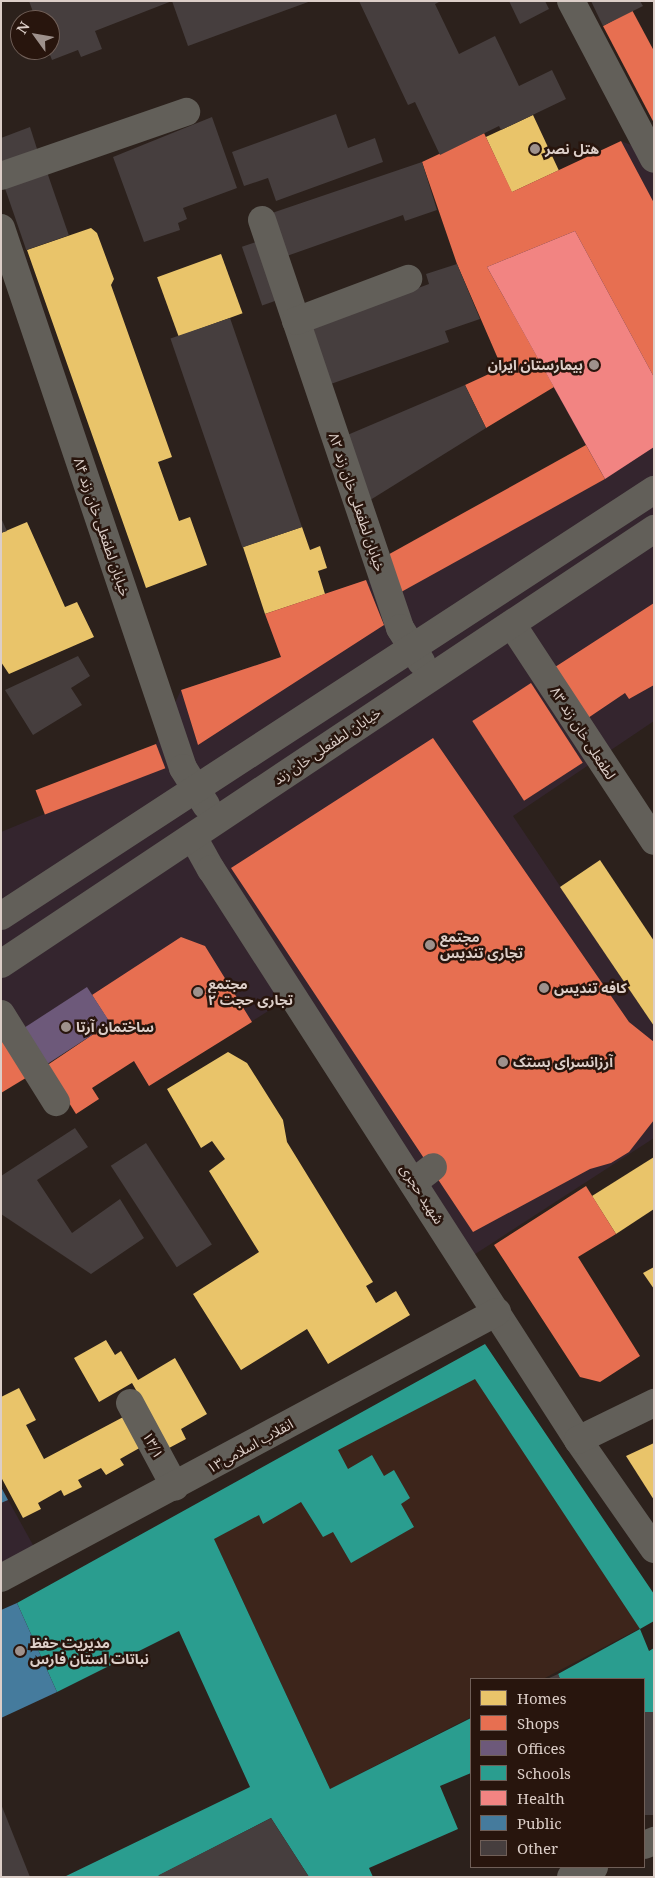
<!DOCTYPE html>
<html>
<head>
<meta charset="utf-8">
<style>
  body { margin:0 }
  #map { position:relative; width:655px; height:1878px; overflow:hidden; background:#2c211c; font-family:"Noto Serif","Noto Sans Arabic",serif }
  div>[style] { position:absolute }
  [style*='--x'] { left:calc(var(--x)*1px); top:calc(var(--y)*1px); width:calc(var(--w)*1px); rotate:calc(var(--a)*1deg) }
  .commercial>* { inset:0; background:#34252e }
  .built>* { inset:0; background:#3d251b }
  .homes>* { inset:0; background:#e9c46a; transform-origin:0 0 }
  .shops>* { inset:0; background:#e76f51; transform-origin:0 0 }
  .offices>* { inset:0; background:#6d597a; transform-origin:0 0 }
  .schools>* { inset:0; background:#2a9d8f }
  .health>* { inset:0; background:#f28482 }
  .public>* { inset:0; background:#457b9d }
  .building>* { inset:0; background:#463e3e; transform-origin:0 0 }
  .minor>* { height:28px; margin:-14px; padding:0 14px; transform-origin:14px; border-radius:14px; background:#625f59 }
  .dots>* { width:14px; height:14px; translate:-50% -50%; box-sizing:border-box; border:2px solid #28150d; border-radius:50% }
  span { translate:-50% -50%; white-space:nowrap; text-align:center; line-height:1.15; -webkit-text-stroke:5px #28150d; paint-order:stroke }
  .poi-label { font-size:14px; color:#dccec8; font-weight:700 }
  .left { translate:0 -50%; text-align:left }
  .right { translate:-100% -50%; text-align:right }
  .street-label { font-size:14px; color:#dccec8 }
  .frame { position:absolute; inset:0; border:2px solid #dccec8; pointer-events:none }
  .legend { position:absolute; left:470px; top:1678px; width:175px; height:190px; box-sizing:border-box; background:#28150d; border:1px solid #705f58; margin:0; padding:6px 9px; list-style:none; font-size:15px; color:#dccec8 }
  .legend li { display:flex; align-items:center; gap:10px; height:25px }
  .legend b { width:25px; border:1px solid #705f58 }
  .north { position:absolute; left:10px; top:10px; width:50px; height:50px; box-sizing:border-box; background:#28150d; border:1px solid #705f58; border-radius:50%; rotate:302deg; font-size:14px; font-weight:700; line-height:20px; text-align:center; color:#dccec8 }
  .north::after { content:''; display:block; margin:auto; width:18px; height:22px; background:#9e918c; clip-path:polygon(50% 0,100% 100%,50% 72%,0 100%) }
</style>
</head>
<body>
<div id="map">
  <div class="commercial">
    <i style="clip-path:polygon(621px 141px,654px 154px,654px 721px,513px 816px,654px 1026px,654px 1138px,463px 1262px,289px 998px,149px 1086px,110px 1024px,1px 1060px,1px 832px,47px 813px,156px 744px,181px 690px,281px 657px,265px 614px,391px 572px,586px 446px,487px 267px)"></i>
    <i style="clip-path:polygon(1px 1487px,44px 1565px,1px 1586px)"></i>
  </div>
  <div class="built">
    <i style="clip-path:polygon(485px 1344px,654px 1594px,654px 1621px,543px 1679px,471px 1679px,471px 1717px,330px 1789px,198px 1505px)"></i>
  </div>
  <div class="homes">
    <i style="left:533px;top:115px;width:61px;height:52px;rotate:65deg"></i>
    <i style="clip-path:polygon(91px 228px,97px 233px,114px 279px,111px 285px,172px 457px,158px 462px,179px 521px,190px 517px,207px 565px,146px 588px,27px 250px)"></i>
    <i style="left:221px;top:254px;width:63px;height:68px;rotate:70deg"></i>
    <i style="clip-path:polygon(27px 522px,65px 607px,77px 602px,94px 637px,9px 674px,1px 662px,1px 533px)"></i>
    <i style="clip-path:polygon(302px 527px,310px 550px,320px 546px,327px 568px,318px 571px,325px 594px,265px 614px,243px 547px)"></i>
    <i style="clip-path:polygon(600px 860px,654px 941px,654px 1026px,560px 887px)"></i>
    <i style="clip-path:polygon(228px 1052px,247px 1063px,283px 1120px,287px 1142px,373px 1282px,366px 1286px,376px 1303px,396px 1291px,410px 1315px,328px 1364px,307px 1329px,241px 1370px,193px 1294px,259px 1252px,209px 1171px,225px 1159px,212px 1141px,201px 1148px,167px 1089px)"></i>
    <i style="clip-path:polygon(654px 1157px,654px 1209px,616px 1234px,592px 1196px)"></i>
    <i style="clip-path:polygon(654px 1267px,654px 1289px,643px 1273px)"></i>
    <i style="clip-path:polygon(106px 1340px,115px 1355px,121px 1351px,138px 1380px,175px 1358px,207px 1414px,181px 1429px,186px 1439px,169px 1448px,132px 1383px,99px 1402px,74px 1358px)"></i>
    <i style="clip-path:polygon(19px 1388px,36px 1420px,26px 1425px,44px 1459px,127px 1415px,143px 1446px,120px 1459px,124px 1465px,106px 1475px,101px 1468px,78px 1480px,82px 1487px,64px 1496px,61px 1490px,38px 1503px,41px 1509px,23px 1518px,1px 1477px,1px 1397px)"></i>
    <i style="clip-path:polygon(654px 1443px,654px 1500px,626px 1456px)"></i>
  </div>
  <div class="shops">
    <i style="clip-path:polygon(632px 10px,654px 51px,654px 123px,603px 26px)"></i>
    <i style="clip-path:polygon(484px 133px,512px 192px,621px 141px,654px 203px,654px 377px,575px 231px,487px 267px,554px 387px,486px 428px,465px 385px,502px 368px,457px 264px,422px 162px)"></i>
    <i style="left:586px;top:445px;width:39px;height:233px;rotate:61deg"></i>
    <i style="clip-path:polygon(366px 580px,384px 625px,198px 745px,181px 690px,281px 657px,265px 614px)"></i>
    <i style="clip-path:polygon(654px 603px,654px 685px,629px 699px,625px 693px,585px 720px,552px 669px)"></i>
    <i style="left:531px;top:683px;width:95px;height:70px;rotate:57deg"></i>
    <i style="clip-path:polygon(433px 738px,629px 1022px,654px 1042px,654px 1120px,629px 1152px,611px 1163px,590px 1169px,473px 1232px,231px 868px)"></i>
    <i style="left:156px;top:744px;width:26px;height:129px;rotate:69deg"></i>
    <i style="clip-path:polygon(181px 937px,205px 946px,252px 1022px,149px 1086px,134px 1061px,92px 1088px,99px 1099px,76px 1114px,46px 1066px,110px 1023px,92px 995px)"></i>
    <i style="clip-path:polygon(1px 1040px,29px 1076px,1px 1093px)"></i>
    <i style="clip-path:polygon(586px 1186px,616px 1234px,578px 1257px,640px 1356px,600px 1382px,580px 1377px,494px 1245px)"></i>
  </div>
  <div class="offices">
    <i style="left:87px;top:987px;width:43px;height:78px;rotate:57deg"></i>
  </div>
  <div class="schools">
    <i style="clip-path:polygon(485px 1344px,654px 1594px,654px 1621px,640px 1629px,649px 1651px,654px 1648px,654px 1712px,644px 1716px,644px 1679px,560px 1679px,558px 1674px,640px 1629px,475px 1379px,338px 1450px,348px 1469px,372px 1455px,384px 1476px,394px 1470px,410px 1498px,401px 1504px,414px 1527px,351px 1563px,333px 1532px,323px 1537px,301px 1502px,263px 1524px,259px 1515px,214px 1539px,330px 1789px,471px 1718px,471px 1773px,440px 1786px,458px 1829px,369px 1868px,373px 1877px,309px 1877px,271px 1818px,156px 1877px,64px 1877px,250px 1787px,179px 1631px,57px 1692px,17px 1603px)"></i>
  </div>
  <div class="health">
    <i style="clip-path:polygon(575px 231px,654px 377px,654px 447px,605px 479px,487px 267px)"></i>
  </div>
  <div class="public">
    <i style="clip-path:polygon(1px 1487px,8px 1500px,1px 1503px)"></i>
    <i style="clip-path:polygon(17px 1603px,57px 1692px,1px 1718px,1px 1610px)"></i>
  </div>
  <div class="building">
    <i style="clip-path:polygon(29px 1px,172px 1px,95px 31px,102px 49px,81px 57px,78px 50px,52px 60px,48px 50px,50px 20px,36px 20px)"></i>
    <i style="clip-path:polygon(172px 1px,311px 1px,188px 46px)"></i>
    <i style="clip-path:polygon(359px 1px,441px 1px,435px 4px,459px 54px,495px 36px,519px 86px,552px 70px,566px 99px,501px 130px,499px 126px,440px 155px,415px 102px,408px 105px)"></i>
    <i style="clip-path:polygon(509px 1px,545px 1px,549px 9px,520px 24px)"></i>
    <i style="clip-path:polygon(591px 1px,640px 1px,643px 6px,603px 26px)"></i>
    <i style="clip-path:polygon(336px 114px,348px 148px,375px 138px,383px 162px,276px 201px,268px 178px,244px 186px,232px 152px)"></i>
    <i style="clip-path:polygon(212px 117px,237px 188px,183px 208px,187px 219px,178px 223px,180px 230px,144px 242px,113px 157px)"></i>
    <i style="clip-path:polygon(30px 127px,38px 152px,1px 165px,1px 138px)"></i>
    <i style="clip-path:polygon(422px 162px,437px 210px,405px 221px,403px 215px,284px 257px,269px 214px)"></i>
    <i style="left:47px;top:172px;width:67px;height:45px;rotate:71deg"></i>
    <i style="left:259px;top:241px;width:62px;height:18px;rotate:71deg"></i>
    <i style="clip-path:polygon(457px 264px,480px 319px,445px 331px,449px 342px,328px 385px,309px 328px,429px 284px,426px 274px)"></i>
    <i style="left:230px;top:318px;width:221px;height:63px;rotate:71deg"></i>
    <i style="clip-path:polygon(465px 385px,486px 428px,367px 502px,345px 436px)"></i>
    <i style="clip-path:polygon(1px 518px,7px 531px,1px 533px)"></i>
    <i style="clip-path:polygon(78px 656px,90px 676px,71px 688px,82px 705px,33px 735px,5px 690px)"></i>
    <i style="clip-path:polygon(75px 1128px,88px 1147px,37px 1180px,72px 1233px,120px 1199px,144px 1238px,91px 1274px,1px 1214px,1px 1176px)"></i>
    <i style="left:146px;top:1143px;width:121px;height:42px;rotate:57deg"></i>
    <i style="clip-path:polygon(558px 1674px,560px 1679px,547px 1679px)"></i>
    <i style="left:654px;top:1712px;width:103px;height:11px;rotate:90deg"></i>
    <i style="clip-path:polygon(1px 1804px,30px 1877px,1px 1877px)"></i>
    <i style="clip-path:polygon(271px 1818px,309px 1877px,160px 1877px,159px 1875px)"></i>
  </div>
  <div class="minor">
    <i style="--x:571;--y:1;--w:178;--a:62.3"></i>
    <i style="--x:1;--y:176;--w:196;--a:-19.1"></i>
    <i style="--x:262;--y:220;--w:431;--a:71.3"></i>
    <i style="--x:400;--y:628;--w:40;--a:58"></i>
    <i style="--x:1;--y:228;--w:570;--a:71.37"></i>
    <i style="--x:183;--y:768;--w:44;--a:58.1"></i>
    <i style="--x:296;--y:321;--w:120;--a:-20.6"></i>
    <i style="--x:513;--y:626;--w:257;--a:56.7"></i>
    <i style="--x:193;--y:837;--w:37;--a:61"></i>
    <i style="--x:211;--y:869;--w:679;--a:57.27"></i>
    <i style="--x:578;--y:1440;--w:133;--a:55.1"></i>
    <i style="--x:1;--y:916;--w:780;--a:-33.12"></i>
    <i style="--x:1;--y:964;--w:785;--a:-33.67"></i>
    <i style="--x:1;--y:1014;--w:104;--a:58"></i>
    <i style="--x:414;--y:1182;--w:24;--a:-38"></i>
    <i style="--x:130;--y:1403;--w:95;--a:61.8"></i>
    <i style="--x:578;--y:1440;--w:85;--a:-26"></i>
    <i style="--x:1;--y:1578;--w:563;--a:-28.2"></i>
    <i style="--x:644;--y:1845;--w:11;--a:-22"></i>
    <i style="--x:571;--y:1877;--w:25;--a:-23"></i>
  </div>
  <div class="dots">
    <i style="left:535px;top:149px;background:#9e918c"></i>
    <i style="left:594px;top:365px;background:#9e918c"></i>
    <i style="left:430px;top:945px;background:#9e918c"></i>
    <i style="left:544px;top:988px;background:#9e918c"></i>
    <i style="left:198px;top:992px;background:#9e918c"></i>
    <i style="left:66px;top:1027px;background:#9e918c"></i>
    <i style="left:503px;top:1062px;background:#9e918c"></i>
    <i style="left:20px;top:1651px;background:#9e918c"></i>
  </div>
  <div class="poi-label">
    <span class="left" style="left:545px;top:149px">هتل نصر</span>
    <span class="right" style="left:583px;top:365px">بیمارستان ایران</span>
    <span class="left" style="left:440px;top:945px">مجتمع<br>تجاری تندیس</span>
    <span class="left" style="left:208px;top:992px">مجتمع<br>تجاری حجت ۲</span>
    <span class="left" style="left:554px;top:988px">کافه تندیس</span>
    <span class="left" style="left:76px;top:1027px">ساختمان آرتا</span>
    <span class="left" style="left:513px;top:1062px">آرزانسرای بستک</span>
    <span class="left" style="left:30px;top:1651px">مدیریت حفظ<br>نباتات استان فارس</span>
  </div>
  <div class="street-label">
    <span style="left:357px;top:502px;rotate:71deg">خیابان لطفعلی خان زند ۸۲</span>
    <span style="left:102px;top:527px;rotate:71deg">خیابان لطفعلی خان زند ۸۴</span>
    <span style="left:583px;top:733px;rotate:57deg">لطفعلی خان زند ۸۳</span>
    <span style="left:327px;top:746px;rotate:-34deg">خیابان لطفعلی خان زند</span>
    <span style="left:422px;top:1194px;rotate:57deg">شهید حجری</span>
    <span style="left:153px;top:1445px;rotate:62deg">۱۳/۱</span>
    <span style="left:250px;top:1446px;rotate:-29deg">انقلاب اسلامی۱۳</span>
  </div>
  <div class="frame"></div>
  <ul class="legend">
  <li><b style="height:14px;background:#e9c46a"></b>Homes</li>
  <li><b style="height:14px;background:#e76f51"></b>Shops</li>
  <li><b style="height:14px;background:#6d597a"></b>Offices</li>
  <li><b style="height:14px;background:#2a9d8f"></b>Schools</li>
  <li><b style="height:14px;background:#f28482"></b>Health</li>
  <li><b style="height:14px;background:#457b9d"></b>Public</li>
  <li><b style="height:14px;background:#463e3e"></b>Other</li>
  </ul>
  <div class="north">N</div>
</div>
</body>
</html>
